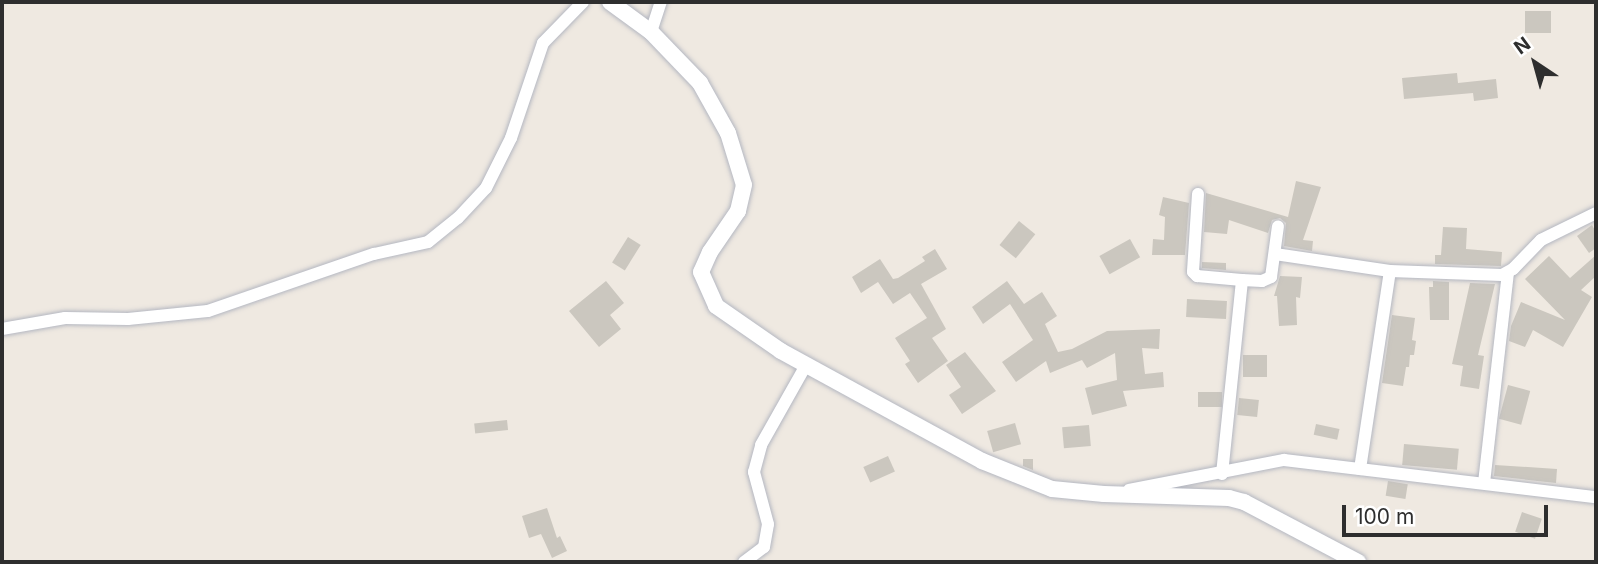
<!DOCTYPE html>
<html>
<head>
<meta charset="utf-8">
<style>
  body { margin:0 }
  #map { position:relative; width:1598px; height:564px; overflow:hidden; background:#efe9e1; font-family:Inter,sans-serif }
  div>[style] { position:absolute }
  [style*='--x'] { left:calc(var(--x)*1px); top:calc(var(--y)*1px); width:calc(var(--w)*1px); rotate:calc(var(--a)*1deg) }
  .building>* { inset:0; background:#cbc7bf; transform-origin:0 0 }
  .roads { filter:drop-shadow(0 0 2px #b4b7c1) drop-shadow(0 0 2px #b4b7c1) }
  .minor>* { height:12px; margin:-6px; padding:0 6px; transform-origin:6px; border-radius:6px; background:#fff }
  .tertiary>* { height:16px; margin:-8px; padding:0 8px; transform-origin:8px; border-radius:8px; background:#fff }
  span { translate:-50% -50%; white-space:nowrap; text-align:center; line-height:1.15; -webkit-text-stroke:7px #fff; paint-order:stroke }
  .frame { position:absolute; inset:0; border:4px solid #2e2e2e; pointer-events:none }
  .north { position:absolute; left:1500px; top:28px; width:70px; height:70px; -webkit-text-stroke:5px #fff; paint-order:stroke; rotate:324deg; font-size:19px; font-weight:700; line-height:28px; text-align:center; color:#2e2e2e }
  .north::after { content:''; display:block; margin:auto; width:24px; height:32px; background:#2e2e2e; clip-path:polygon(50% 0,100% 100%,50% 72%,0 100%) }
  .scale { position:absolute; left:1342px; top:505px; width:206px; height:32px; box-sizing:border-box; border:4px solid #2e2e2e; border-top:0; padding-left:9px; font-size:21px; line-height:24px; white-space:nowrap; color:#2e2e2e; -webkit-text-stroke:5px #fff; paint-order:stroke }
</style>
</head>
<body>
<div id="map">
  <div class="building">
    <i style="left:1525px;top:11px;width:26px;height:22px"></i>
    <i style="clip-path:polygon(1457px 73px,1458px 83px,1496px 79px,1498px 98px,1474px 101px,1473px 93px,1404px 99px,1402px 78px)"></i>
    <i style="clip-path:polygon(1296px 181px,1321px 187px,1303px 240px,1313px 241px,1312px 251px,1284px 246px,1286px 223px,1280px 218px,1272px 220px,1268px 233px,1229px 220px,1227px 234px,1204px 232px,1206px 193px,1288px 217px)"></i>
    <i style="clip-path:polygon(1163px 197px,1189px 203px,1185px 255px,1152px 255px,1153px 239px,1164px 240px,1165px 217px,1159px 215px)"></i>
    <i style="left:1019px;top:221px;width:21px;height:31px;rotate:39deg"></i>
    <i style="clip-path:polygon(1592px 225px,1596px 232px,1596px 248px,1589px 253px,1577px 236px)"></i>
    <i style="clip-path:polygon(1443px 227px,1467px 228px,1466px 249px,1502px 252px,1501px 266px,1435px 264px,1435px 255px,1441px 255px)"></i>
    <i style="left:628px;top:237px;width:15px;height:30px;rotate:32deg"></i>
    <i style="left:1130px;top:239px;width:21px;height:35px;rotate:61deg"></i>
    <i style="clip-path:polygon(935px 249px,947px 269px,921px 284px,946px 329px,932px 338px,948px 361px,918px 383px,905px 364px,910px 361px,895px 338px,927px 318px,910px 293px,893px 304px,878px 282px,861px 293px,852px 277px,880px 259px,893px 279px,898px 278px,925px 261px,922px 257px)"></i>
    <i style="clip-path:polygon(1596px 255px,1596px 276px,1581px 290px,1592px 297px,1563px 347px,1533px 330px,1525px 347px,1509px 341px,1511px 326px,1521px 302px,1565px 320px,1525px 279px,1549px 256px,1570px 278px)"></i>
    <i style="clip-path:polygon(1202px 262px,1226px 263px,1226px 270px,1202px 268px)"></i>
    <i style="clip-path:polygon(1280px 276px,1302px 277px,1300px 298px,1296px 297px,1297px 325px,1279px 326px,1277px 296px,1274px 296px)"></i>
    <i style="clip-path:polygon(606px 281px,624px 303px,610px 315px,621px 329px,599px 347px,569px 311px)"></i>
    <i style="clip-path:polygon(1007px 281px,1024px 304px,1042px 292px,1057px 316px,1045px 324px,1058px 352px,1072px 349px,1107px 331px,1160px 329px,1159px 349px,1142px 348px,1145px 374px,1163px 372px,1164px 387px,1123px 391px,1127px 406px,1092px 415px,1085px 388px,1117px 380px,1115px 353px,1087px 368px,1082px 360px,1050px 373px,1046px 361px,1016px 382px,1002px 362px,1033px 340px,1010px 304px,983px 324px,972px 307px)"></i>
    <i style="clip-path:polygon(1433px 281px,1449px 282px,1449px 320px,1430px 320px,1429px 287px,1433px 287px)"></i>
    <i style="clip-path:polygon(1470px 283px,1495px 284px,1478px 355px,1484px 356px,1479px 389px,1460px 386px,1463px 366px,1452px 364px)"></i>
    <i style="left:1187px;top:299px;width:40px;height:18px;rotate:3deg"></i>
    <i style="clip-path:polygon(1392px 315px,1415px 318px,1412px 340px,1416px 341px,1414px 355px,1410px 355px,1409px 367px,1406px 367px,1403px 386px,1382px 383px)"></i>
    <i style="clip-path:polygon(965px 352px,996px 391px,962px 414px,949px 395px,961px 387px,946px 365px)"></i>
    <i style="left:1243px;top:355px;width:24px;height:22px"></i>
    <i style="left:1508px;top:385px;width:23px;height:35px;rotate:15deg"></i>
    <i style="left:1198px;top:392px;width:24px;height:15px"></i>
    <i style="left:1239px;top:398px;width:20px;height:17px;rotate:6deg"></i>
    <i style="left:507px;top:420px;width:10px;height:33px;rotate:84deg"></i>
    <i style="left:1015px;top:423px;width:22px;height:29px;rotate:74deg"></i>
    <i style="left:1316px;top:424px;width:24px;height:11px;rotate:12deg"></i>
    <i style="left:1089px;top:425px;width:21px;height:27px;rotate:85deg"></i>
    <i style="left:1404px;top:444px;width:55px;height:21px;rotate:5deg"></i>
    <i style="left:888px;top:456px;width:17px;height:27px;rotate:66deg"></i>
    <i style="clip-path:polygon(1023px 459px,1033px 459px,1033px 470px,1023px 466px)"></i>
    <i style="clip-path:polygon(1495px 465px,1557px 469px,1556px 483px,1494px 476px)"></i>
    <i style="left:1388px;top:481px;width:20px;height:15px;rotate:9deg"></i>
    <i style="clip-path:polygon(547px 508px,557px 538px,560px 536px,567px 551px,552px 558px,541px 534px,529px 538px,522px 516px)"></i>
    <i style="left:1522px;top:512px;width:21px;height:21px;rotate:19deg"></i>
  </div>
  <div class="roads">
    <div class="minor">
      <i style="--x:651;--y:32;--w:32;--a:-72"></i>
      <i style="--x:1198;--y:194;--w:78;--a:93.7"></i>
      <i style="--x:1193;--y:272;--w:6;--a:45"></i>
      <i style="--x:1197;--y:276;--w:45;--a:5.1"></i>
      <i style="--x:1275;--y:254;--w:116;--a:8.4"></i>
      <i style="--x:1390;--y:271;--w:112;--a:2"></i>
      <i style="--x:1502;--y:275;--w:13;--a:-29"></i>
      <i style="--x:1513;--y:269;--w:40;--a:-46"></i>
      <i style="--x:1541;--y:240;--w:61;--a:-26.1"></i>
      <i style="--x:2;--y:329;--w:64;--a:-9.9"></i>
      <i style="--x:65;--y:318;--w:63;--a:0.9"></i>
      <i style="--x:128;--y:319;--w:80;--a:-5.7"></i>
      <i style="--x:208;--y:311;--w:176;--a:-19"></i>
      <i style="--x:374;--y:254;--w:55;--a:-12.5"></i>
      <i style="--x:428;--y:242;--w:38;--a:-39"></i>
      <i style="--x:458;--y:218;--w:41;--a:-47"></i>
      <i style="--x:486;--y:188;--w:56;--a:-63.4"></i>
      <i style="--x:511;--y:138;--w:100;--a:-71.4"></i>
      <i style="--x:543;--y:43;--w:57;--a:-45.7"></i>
      <i style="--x:1360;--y:469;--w:200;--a:-81.4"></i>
      <i style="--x:1222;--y:474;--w:195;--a:-84.1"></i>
      <i style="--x:1242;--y:280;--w:20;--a:3"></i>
      <i style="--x:1262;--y:281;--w:10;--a:-24"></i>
      <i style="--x:1271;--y:277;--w:51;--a:-82.2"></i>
      <i style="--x:1484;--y:483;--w:211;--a:-83.5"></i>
      <i style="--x:1129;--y:490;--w:158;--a:-11"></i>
      <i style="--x:1284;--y:460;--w:314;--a:6.8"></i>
      <i style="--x:744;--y:562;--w:25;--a:-37"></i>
      <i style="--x:764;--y:547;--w:23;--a:-80"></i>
      <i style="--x:768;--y:524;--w:54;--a:-105.1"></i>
      <i style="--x:754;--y:472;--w:28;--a:-75"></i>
      <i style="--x:761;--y:445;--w:92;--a:-60.6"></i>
    </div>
    <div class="tertiary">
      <i style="--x:610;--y:2;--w:51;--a:36.2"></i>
      <i style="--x:651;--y:32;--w:71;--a:46.1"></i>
      <i style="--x:700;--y:83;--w:57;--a:60.8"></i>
      <i style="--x:728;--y:133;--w:54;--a:72.9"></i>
      <i style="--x:744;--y:185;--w:27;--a:103"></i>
      <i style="--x:738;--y:211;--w:50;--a:124.3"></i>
      <i style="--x:710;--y:252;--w:22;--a:114"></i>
      <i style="--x:701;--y:272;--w:37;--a:66"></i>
      <i style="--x:716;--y:306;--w:79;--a:34.7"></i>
      <i style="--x:781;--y:351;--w:229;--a:28.7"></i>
      <i style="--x:982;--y:461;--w:75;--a:21.8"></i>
      <i style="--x:1052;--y:489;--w:52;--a:5.5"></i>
      <i style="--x:1104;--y:494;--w:125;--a:1.8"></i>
      <i style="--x:1229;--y:498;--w:16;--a:15"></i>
      <i style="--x:1244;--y:502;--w:129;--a:27.8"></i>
    </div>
  </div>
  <div class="frame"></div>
  <div class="north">N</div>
  <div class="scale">100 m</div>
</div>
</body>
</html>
